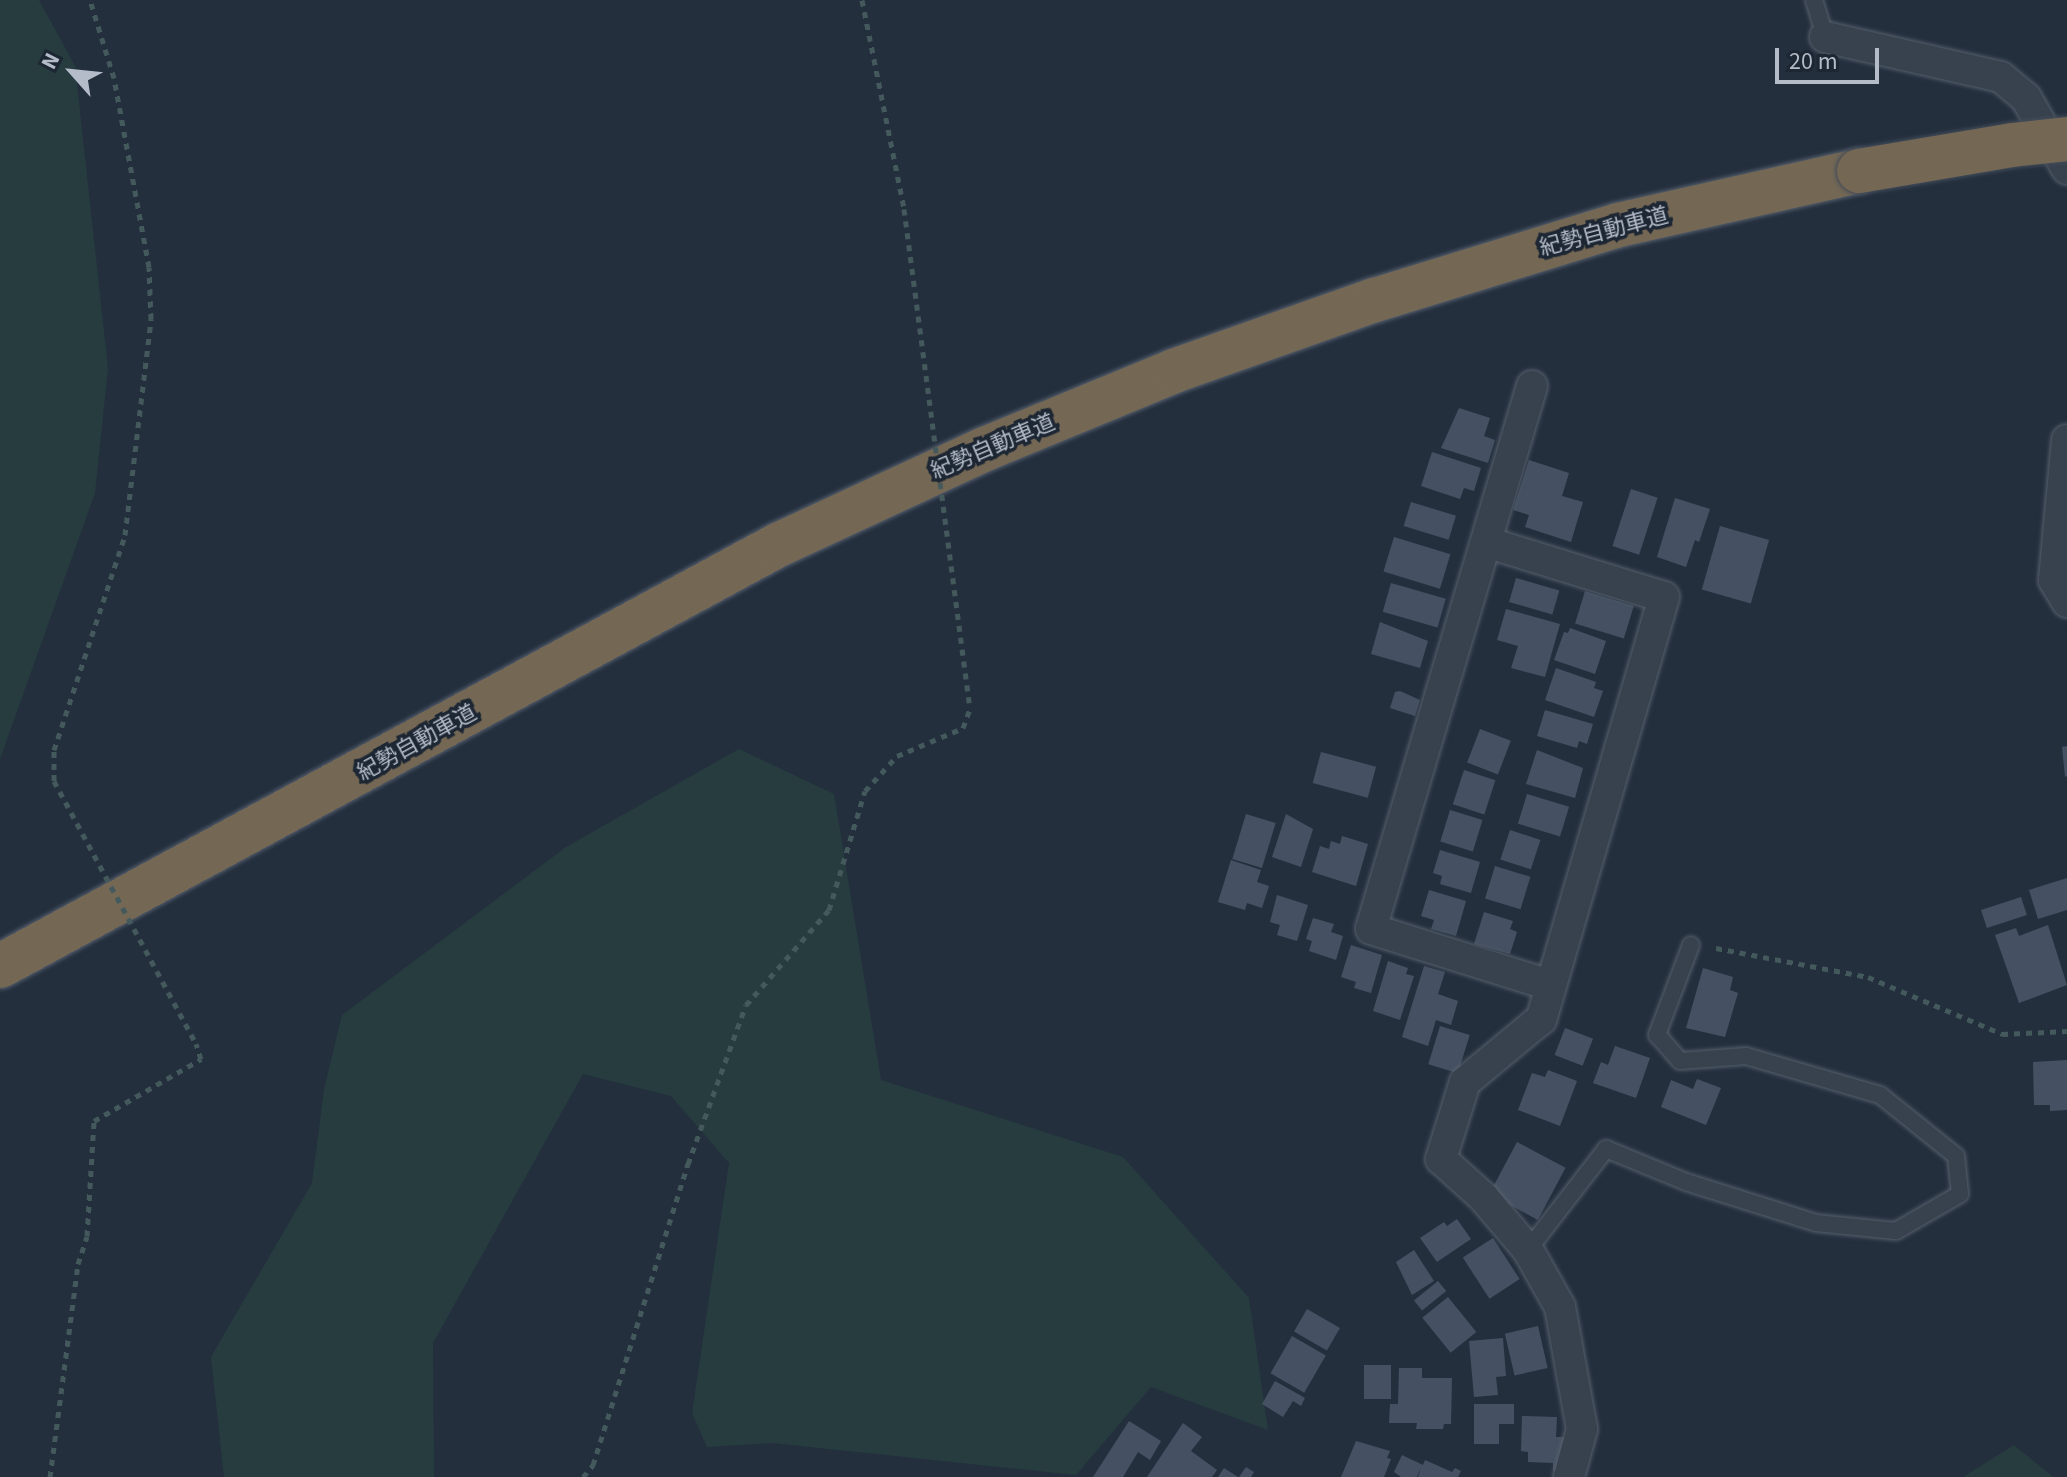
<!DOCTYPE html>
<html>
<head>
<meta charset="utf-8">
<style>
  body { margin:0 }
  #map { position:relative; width:2067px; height:1477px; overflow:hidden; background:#242f3e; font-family:"Source Sans 3","Noto Sans JP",sans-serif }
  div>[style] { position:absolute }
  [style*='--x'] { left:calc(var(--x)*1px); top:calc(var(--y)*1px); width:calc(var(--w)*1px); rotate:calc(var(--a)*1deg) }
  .green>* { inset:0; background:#263c3f }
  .building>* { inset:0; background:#455162; transform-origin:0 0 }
  .path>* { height:5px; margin-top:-2.5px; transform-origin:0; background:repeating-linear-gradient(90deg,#44595c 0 6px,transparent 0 12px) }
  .roads { filter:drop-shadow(0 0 2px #565f6c) drop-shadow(0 0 2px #565f6c) }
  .service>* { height:16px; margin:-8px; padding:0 8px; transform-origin:8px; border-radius:8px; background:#38414e }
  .minor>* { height:30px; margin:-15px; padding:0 15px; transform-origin:15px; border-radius:15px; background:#38414e }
  .motorway>* { height:44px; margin:-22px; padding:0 22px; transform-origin:22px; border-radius:22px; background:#746855 }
  .path-bridge>* { height:5px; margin-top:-2.5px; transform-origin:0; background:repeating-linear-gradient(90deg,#44595c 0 6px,transparent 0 12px) }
  .bridges { filter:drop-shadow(0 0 2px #434c59) drop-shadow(0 0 2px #434c59) }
  .motorway-bridge>* { height:44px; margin:-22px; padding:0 22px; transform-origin:22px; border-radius:22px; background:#746855 }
  span { translate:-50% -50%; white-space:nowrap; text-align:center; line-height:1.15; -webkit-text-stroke:7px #1d2633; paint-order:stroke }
  .street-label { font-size:22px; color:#b4bcc9 }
  .north { position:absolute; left:32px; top:32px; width:80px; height:80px; -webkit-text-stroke:6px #1d2633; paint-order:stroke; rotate:297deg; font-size:22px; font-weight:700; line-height:32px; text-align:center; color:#b4bcc9 }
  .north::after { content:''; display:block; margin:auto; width:28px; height:36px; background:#b4bcc9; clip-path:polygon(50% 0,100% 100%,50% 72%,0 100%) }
  .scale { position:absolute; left:1775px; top:48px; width:104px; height:36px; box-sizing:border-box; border:4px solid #b4bcc9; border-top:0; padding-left:10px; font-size:24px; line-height:28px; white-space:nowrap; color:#b4bcc9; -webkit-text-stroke:6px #1d2633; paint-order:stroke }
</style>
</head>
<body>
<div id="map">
  <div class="green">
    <i style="clip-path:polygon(0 0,39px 0,75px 66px,108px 368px,95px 493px,0 759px)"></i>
    <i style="clip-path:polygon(739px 749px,834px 794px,881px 1080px,1123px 1157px,1249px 1298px,1268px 1430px,1151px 1387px,1076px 1475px,772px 1443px,707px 1447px,692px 1413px,729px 1163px,671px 1096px,583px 1074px,433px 1343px,434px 1477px,224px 1477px,211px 1357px,312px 1183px,324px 1089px,342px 1015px,566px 847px)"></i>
    <i style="clip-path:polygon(2014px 1445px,2053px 1477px,1963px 1477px)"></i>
  </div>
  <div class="building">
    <i style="clip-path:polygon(1459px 408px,1490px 418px,1484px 436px,1495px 440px,1488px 463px,1441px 448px)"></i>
    <i style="clip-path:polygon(1432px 452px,1481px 468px,1474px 491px,1464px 488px,1460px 499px,1421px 486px)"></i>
    <i style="clip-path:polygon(1529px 460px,1569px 473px,1562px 496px,1583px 502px,1571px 542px,1525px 527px,1529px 515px,1513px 510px)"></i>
    <i style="left:1631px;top:489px;width:28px;height:60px;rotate:18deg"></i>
    <i style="clip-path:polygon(1675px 498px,1710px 509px,1699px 542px,1695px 540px,1686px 567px,1657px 557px)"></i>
    <i style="left:1411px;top:502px;width:47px;height:25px;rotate:17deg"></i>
    <i style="left:1720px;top:526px;width:51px;height:66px;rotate:16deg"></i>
    <i style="left:1394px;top:537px;width:59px;height:36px;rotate:17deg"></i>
    <i style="left:1516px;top:578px;width:45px;height:25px;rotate:16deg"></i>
    <i style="left:1391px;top:583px;width:57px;height:30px;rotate:16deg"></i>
    <i style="left:1585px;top:591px;width:51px;height:34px;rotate:17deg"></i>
    <i style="clip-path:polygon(1506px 609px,1560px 624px,1545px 677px,1511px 668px,1518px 646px,1497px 640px)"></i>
    <i style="clip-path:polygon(1380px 622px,1428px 641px,1420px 668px,1371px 654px)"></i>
    <i style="clip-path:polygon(1570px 628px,1606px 641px,1595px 674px,1554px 660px,1564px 632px,1568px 633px)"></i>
    <i style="clip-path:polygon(1556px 668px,1596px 682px,1594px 688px,1603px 691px,1594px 717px,1545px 700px)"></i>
    <i style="clip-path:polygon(1400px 691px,1420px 700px,1415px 716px,1390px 708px,1395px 692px)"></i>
    <i style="clip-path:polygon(1545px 710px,1593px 724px,1587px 744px,1579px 741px,1577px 748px,1537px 736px)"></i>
    <i style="left:1480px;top:729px;width:33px;height:36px;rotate:21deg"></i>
    <i style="clip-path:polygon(2067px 746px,2067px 776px,2065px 777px,2062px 747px)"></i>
    <i style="clip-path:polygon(1537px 750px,1583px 768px,1575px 798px,1526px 784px)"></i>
    <i style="left:1321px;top:752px;width:57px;height:32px;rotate:15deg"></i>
    <i style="left:1464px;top:770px;width:33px;height:36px;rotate:18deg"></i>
    <i style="left:1527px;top:794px;width:44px;height:31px;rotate:17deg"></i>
    <i style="left:1450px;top:810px;width:34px;height:33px;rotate:17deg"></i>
    <i style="left:1246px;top:814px;width:31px;height:47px;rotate:17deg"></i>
    <i style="clip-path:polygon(1286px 814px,1313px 829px,1301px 867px,1272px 857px)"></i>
    <i style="left:1510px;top:830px;width:32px;height:31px;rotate:18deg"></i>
    <i style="clip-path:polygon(1342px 836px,1368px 844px,1356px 886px,1312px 872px,1320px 846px,1329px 849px,1331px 841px,1340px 844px)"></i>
    <i style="clip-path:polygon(1440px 850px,1480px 862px,1471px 893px,1440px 884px,1442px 876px,1433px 873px)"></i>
    <i style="clip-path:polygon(1231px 860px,1261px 870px,1257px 882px,1269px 886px,1262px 908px,1247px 903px,1245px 910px,1218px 902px)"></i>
    <i style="left:1495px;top:866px;width:37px;height:34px;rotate:17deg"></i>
    <i style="clip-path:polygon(2067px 878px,2067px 910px,2038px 919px,2029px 890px)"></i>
    <i style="clip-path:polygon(1429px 890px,1466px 901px,1456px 936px,1431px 929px,1434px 920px,1421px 916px)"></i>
    <i style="clip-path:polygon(1277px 895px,1308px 905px,1297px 941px,1277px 935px,1280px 925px,1270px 922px)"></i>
    <i style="left:2021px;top:897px;width:19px;height:42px;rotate:72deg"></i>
    <i style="clip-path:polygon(1484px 912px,1513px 921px,1510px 929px,1517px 932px,1510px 954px,1474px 944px)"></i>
    <i style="clip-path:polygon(1313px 918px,1334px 924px,1331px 932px,1343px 936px,1336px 960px,1309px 951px,1312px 941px,1306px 939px)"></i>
    <i style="clip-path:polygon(2048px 925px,2067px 985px,2019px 1003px,1995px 935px,2016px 928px,2019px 936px)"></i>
    <i style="clip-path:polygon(1351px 945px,1382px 955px,1371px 993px,1354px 988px,1356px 982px,1341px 977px)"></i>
    <i style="clip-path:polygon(1388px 961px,1408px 968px,1406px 974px,1414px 976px,1400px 1020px,1373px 1011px)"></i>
    <i style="clip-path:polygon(1424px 966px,1445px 972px,1438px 994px,1458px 1001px,1451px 1025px,1436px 1020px,1428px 1046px,1402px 1037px)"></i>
    <i style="clip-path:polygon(1703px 968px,1733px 977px,1730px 990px,1738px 993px,1725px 1037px,1686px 1028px)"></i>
    <i style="left:1440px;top:1026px;width:31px;height:40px;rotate:17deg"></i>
    <i style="left:1565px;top:1028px;width:30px;height:29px;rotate:21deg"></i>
    <i style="clip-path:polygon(1615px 1046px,1650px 1058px,1636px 1098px,1593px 1083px,1601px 1062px,1608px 1065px)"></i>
    <i style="clip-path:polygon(2067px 1060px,2067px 1110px,2050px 1111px,2050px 1105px,2034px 1105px,2033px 1062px)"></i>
    <i style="clip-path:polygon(1548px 1070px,1577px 1081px,1560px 1126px,1518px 1110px,1532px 1073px,1545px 1077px)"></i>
    <i style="clip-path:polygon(1697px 1079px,1721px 1088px,1706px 1125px,1661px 1107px,1671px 1080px,1693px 1089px)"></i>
    <i style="left:1517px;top:1142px;width:55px;height:59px;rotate:28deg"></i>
    <i style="clip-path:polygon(1457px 1219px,1471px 1239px,1437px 1262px,1420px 1238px,1444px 1222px,1447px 1226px)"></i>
    <i style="left:1493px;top:1238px;width:49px;height:36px;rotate:57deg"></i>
    <i style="clip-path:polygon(1414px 1250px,1434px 1281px,1412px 1295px,1396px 1262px)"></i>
    <i style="left:1438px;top:1281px;width:13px;height:31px;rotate:51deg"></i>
    <i style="left:1448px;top:1297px;width:45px;height:33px;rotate:51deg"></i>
    <i style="left:1307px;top:1309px;width:38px;height:26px;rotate:30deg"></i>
    <i style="left:1538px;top:1326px;width:43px;height:34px;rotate:77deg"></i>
    <i style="left:1292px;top:1336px;width:39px;height:43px;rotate:30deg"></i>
    <i style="clip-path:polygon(1503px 1338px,1506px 1376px,1496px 1377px,1498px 1395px,1474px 1397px,1469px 1341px)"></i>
    <i style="left:1364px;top:1365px;width:27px;height:34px"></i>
    <i style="clip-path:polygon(1399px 1368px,1422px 1368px,1422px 1378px,1452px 1378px,1451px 1424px,1444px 1424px,1443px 1429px,1416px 1429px,1417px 1423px,1389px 1423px,1390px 1404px,1398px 1404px)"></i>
    <i style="clip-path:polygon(1275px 1381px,1305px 1398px,1301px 1406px,1293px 1401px,1283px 1417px,1262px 1404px)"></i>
    <i style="clip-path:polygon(1474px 1404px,1514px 1404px,1514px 1424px,1499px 1424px,1499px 1444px,1474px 1444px)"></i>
    <i style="clip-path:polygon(1522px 1416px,1557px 1417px,1556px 1437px,1565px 1437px,1563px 1472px,1553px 1471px,1553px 1463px,1528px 1462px,1528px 1452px,1521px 1451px)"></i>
    <i style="clip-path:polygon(1129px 1421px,1161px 1441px,1150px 1460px,1138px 1452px,1123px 1477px,1093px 1477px)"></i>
    <i style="clip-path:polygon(1183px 1423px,1202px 1437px,1191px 1451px,1217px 1470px,1212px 1477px,1147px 1477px)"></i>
    <i style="clip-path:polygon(1356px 1441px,1390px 1451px,1387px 1458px,1391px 1459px,1384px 1477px,1341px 1477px)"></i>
    <i style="clip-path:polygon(1402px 1455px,1423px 1465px,1425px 1460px,1452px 1472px,1455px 1468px,1461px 1471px,1458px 1477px,1418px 1477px,1421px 1467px,1417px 1477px,1401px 1477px,1394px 1472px)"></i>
    <i style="clip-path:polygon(1246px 1467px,1254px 1472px,1251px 1477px,1239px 1477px)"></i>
    <i style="clip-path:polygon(1224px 1468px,1238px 1477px,1218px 1477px)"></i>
  </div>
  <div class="path">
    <i style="--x:862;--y:0;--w:213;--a:78.6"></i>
    <i style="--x:54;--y:781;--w:31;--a:-90"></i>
    <i style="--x:54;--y:750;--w:226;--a:-71.7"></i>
    <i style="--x:125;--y:535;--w:218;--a:-83.1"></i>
    <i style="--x:151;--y:319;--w:52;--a:-92.2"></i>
    <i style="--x:149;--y:267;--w:192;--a:-100.5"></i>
    <i style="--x:114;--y:78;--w:82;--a:-107.1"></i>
    <i style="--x:1716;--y:948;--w:155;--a:10.8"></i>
    <i style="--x:1868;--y:977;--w:146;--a:23"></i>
    <i style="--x:2002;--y:1034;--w:65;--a:-2.6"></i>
    <i style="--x:50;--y:1477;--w:215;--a:-82.5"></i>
    <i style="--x:78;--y:1264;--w:29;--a:-72"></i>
    <i style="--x:87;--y:1236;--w:115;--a:-86.5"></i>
    <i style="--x:94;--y:1121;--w:124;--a:-30.1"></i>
    <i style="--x:201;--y:1059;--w:16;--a:-108"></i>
    <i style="--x:583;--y:1477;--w:16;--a:-50"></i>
    <i style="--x:593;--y:1465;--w:316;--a:-72.5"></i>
    <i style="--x:688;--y:1164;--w:169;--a:-70"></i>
    <i style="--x:746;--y:1005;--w:126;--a:-48.9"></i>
    <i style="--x:829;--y:910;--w:124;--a:-73.2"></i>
    <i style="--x:865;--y:791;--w:47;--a:-47.6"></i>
    <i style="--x:897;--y:756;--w:72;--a:-23"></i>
    <i style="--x:963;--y:728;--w:20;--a:-70"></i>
  </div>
  <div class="roads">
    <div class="service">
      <i style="--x:1814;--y:0;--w:39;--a:73"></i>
      <i style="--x:1528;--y:1250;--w:128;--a:-52.3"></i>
      <i style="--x:1606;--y:1149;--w:87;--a:22.4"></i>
      <i style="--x:1686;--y:1182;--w:136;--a:17.5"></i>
      <i style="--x:1816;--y:1223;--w:80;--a:5.7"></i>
      <i style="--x:1896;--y:1231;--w:74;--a:-30"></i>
      <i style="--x:1960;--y:1194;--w:38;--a:-96"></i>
      <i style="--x:1956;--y:1156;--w:97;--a:-141.2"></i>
      <i style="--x:1880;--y:1095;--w:140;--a:-163.8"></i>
      <i style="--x:1746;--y:1056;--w:66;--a:175.7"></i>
      <i style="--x:1680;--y:1061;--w:35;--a:-131"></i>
      <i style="--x:1657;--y:1035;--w:96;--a:-69.3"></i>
    </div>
    <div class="minor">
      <i style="--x:1825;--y:37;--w:180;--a:12.8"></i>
      <i style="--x:2001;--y:77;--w:33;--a:40"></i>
      <i style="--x:2026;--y:98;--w:82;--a:60"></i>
      <i style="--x:1532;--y:386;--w:566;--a:106.52"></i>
      <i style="--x:1371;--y:929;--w:188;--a:17.4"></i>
      <i style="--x:2067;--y:440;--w:141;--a:95.3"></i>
      <i style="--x:2054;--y:580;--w:26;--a:59"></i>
      <i style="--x:1486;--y:542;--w:186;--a:17.2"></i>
      <i style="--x:1664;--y:597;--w:440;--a:106.2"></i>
      <i style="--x:1541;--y:1019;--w:99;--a:140.3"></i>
      <i style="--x:1465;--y:1082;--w:81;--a:107.3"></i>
      <i style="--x:1441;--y:1159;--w:58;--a:42.2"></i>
      <i style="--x:1484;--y:1198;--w:68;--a:49.8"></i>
      <i style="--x:1528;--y:1250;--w:65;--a:60.7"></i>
      <i style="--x:1560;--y:1307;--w:124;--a:79.8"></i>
      <i style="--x:1582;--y:1429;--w:50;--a:105.2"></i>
    </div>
    <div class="motorway">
      <i style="--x:0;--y:966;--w:885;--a:-28.42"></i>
      <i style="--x:778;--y:545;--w:228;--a:-24.9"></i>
      <i style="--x:985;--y:449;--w:204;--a:-22.4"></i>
      <i style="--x:1174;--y:371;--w:213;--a:-19.5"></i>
      <i style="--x:1375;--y:300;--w:255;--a:-17.1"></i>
      <i style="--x:1619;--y:225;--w:246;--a:-12.7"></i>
    </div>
  </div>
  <div class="path-bridge">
    <i style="--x:904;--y:209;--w:504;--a:82.48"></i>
    <i style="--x:54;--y:781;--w:299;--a:61.6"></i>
  </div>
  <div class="bridges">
    <div class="motorway-bridge">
      <i style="--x:1859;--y:171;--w:155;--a:-9.6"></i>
      <i style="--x:2012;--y:145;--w:55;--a:-6.2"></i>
    </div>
  </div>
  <div class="street-label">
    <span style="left:1604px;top:232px;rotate:-15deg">紀勢自動車道</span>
    <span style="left:993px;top:447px;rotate:-23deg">紀勢自動車道</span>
    <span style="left:417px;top:743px;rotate:-29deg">紀勢自動車道</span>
  </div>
  <div class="north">N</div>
  <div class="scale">20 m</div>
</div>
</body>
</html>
